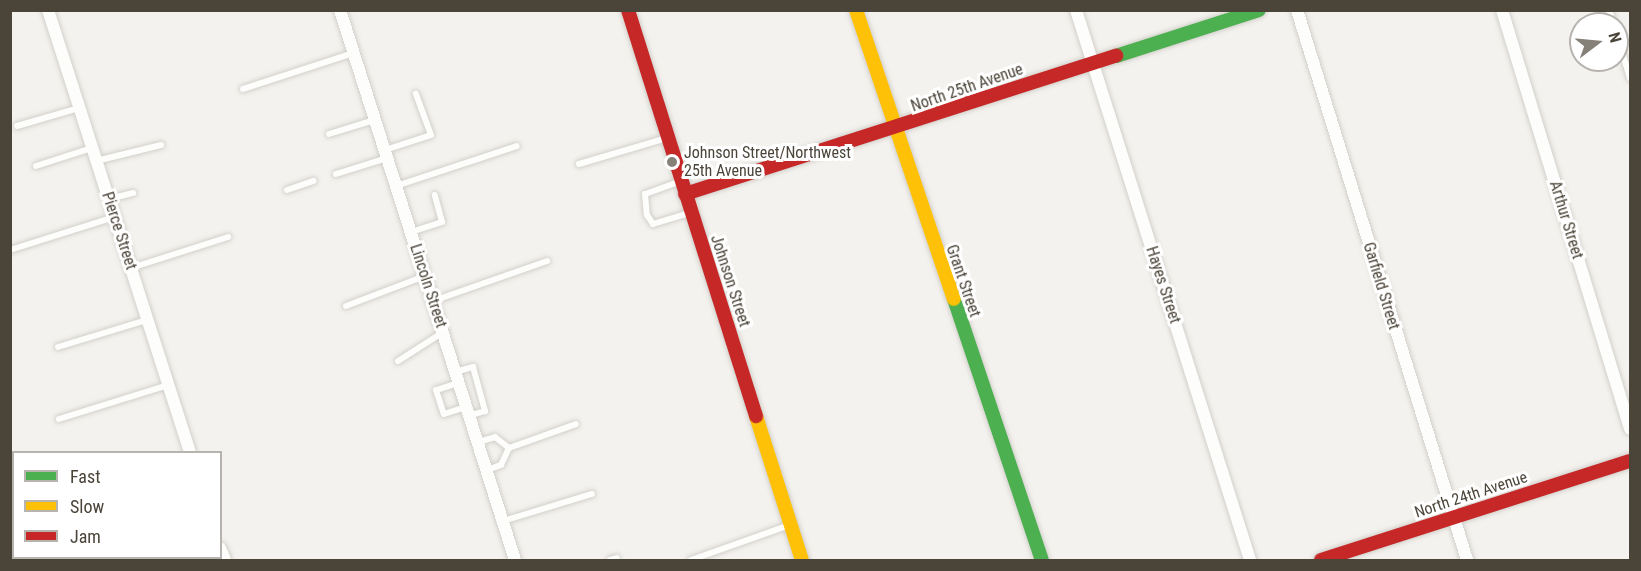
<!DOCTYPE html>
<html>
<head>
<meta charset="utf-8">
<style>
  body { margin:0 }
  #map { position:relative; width:1641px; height:571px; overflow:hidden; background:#f4f2ee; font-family:"Roboto Condensed",sans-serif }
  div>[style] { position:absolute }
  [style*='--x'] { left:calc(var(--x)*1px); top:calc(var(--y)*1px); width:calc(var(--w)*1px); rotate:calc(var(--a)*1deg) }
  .roads { filter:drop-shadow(0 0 2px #d2d0cb) drop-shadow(0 0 2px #d2d0cb) }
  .lane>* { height:6px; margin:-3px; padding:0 3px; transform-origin:3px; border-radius:3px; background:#fdfdfc }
  .street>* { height:12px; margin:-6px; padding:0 6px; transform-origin:6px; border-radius:6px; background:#fdfdfc }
  .fast>* { height:14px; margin:-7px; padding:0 7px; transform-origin:7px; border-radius:7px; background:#4caf50 }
  .slow>* { height:14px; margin:-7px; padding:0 7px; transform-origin:7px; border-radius:7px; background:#ffc107 }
  .jam>* { height:14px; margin:-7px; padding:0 7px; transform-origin:7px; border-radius:7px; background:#c62828 }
  .dots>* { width:16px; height:16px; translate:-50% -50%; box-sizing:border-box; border:3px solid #fff; border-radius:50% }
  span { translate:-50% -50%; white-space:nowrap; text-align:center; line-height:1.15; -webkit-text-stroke:6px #fff; paint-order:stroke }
  .street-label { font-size:16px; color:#4b4439 }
  .poi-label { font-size:16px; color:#4b4439 }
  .left { translate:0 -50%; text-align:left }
  .frame { position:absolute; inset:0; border:12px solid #4b4439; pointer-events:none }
  .legend { position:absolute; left:12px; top:451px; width:210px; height:108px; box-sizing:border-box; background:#fff; border:2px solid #b7b4b0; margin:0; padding:8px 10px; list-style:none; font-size:18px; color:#4b4439 }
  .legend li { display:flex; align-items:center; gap:12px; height:30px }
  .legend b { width:30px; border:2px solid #b7b4b0 }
  .north { position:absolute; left:1569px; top:12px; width:60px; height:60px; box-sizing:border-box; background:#fff; border:2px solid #b7b4b0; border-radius:50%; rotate:74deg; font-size:16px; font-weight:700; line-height:24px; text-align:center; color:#4b4439 }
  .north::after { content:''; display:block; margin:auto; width:21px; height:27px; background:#868178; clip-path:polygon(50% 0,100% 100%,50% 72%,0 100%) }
</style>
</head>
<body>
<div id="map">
  <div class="roads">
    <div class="lane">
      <i style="--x:1609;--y:10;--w:15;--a:70"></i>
      <i style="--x:1617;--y:35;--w:45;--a:73.2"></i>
      <i style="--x:243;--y:89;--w:116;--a:-18.1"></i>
      <i style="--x:17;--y:126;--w:65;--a:-16.2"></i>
      <i style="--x:329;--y:134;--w:47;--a:-17.3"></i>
      <i style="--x:385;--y:150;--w:48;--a:-18.1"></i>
      <i style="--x:431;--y:135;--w:44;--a:-110.1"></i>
      <i style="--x:96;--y:161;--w:67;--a:-13.8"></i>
      <i style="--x:579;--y:164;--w:92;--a:-16.5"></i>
      <i style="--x:36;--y:166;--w:59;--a:-17.8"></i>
      <i style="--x:336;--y:174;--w:53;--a:-17.4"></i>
      <i style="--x:681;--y:181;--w:38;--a:160"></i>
      <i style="--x:645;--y:194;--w:21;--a:85"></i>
      <i style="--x:647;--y:215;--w:11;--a:56"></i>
      <i style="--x:653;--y:224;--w:39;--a:-17"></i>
      <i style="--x:396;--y:186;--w:127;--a:-18.3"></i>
      <i style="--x:287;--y:190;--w:28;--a:-19"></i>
      <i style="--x:109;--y:199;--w:25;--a:-14"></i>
      <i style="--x:411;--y:232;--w:33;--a:-18"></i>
      <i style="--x:442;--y:222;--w:28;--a:-105"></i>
      <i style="--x:10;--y:250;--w:109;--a:-17.6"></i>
      <i style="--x:131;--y:268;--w:102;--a:-17.7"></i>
      <i style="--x:433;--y:301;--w:121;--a:-19.3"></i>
      <i style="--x:346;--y:306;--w:85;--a:-20.8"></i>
      <i style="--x:58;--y:347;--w:93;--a:-16.9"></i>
      <i style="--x:398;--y:361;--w:52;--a:-32.5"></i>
      <i style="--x:455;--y:372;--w:19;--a:-16"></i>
      <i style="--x:473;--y:367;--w:46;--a:74.7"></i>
      <i style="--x:485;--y:411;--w:17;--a:163"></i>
      <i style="--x:458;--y:383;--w:23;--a:162"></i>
      <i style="--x:436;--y:390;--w:25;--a:72"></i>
      <i style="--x:444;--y:414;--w:23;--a:-18"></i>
      <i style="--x:59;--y:419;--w:114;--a:-17.3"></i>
      <i style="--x:478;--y:442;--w:18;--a:-16"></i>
      <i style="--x:495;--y:437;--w:18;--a:38"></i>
      <i style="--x:487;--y:470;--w:15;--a:-20"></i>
      <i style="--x:501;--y:465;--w:19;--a:-65"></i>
      <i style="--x:509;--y:448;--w:71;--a:-19.7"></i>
      <i style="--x:503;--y:521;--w:93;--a:-16.9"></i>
      <i style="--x:610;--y:560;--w:7;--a:-16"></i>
      <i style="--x:691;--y:560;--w:105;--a:-19.5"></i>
    </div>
    <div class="street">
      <i style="--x:48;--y:10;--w:464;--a:72.2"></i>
      <i style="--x:340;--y:10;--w:577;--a:72.35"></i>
      <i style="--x:1076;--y:10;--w:577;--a:72.44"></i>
      <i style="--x:1297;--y:10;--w:576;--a:72.82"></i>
      <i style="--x:1502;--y:10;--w:438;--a:73"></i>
      <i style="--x:220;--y:548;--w:13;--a:67"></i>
    </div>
    <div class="fast">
      <i style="--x:1116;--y:56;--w:150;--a:-17.8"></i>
      <i style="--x:954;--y:299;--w:275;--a:71.4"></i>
    </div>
    <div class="slow">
      <i style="--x:856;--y:10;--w:305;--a:71.3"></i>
      <i style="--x:756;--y:416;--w:151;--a:72.3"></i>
    </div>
    <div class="jam">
      <i style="--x:628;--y:10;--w:426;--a:72.5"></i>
      <i style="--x:685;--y:194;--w:453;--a:-17.8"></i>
      <i style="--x:1321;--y:560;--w:324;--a:-17.8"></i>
    </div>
  </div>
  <div class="dots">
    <i style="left:672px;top:162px;background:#868178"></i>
  </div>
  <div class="street-label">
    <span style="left:967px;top:88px;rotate:-19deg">North 25th Avenue</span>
    <span style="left:1566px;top:220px;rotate:73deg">Arthur Street</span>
    <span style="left:119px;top:231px;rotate:72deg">Pierce Street</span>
    <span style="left:730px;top:281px;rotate:72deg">Johnson Street</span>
    <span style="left:963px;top:281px;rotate:71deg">Grant Street</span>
    <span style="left:1163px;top:285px;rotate:72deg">Hayes Street</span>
    <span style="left:428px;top:286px;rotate:72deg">Lincoln Street</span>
    <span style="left:1381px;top:286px;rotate:73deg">Garfield Street</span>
    <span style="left:1471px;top:495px;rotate:-18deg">North 24th Avenue</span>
  </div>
  <div class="poi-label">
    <span class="left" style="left:684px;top:162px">Johnson Street/Northwest<br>25th Avenue</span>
  </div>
  <div class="frame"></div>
  <ul class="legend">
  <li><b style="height:8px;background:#4caf50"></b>Fast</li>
  <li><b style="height:8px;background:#ffc107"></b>Slow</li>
  <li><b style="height:8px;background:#c62828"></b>Jam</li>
  </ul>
  <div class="north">N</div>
</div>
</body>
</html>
